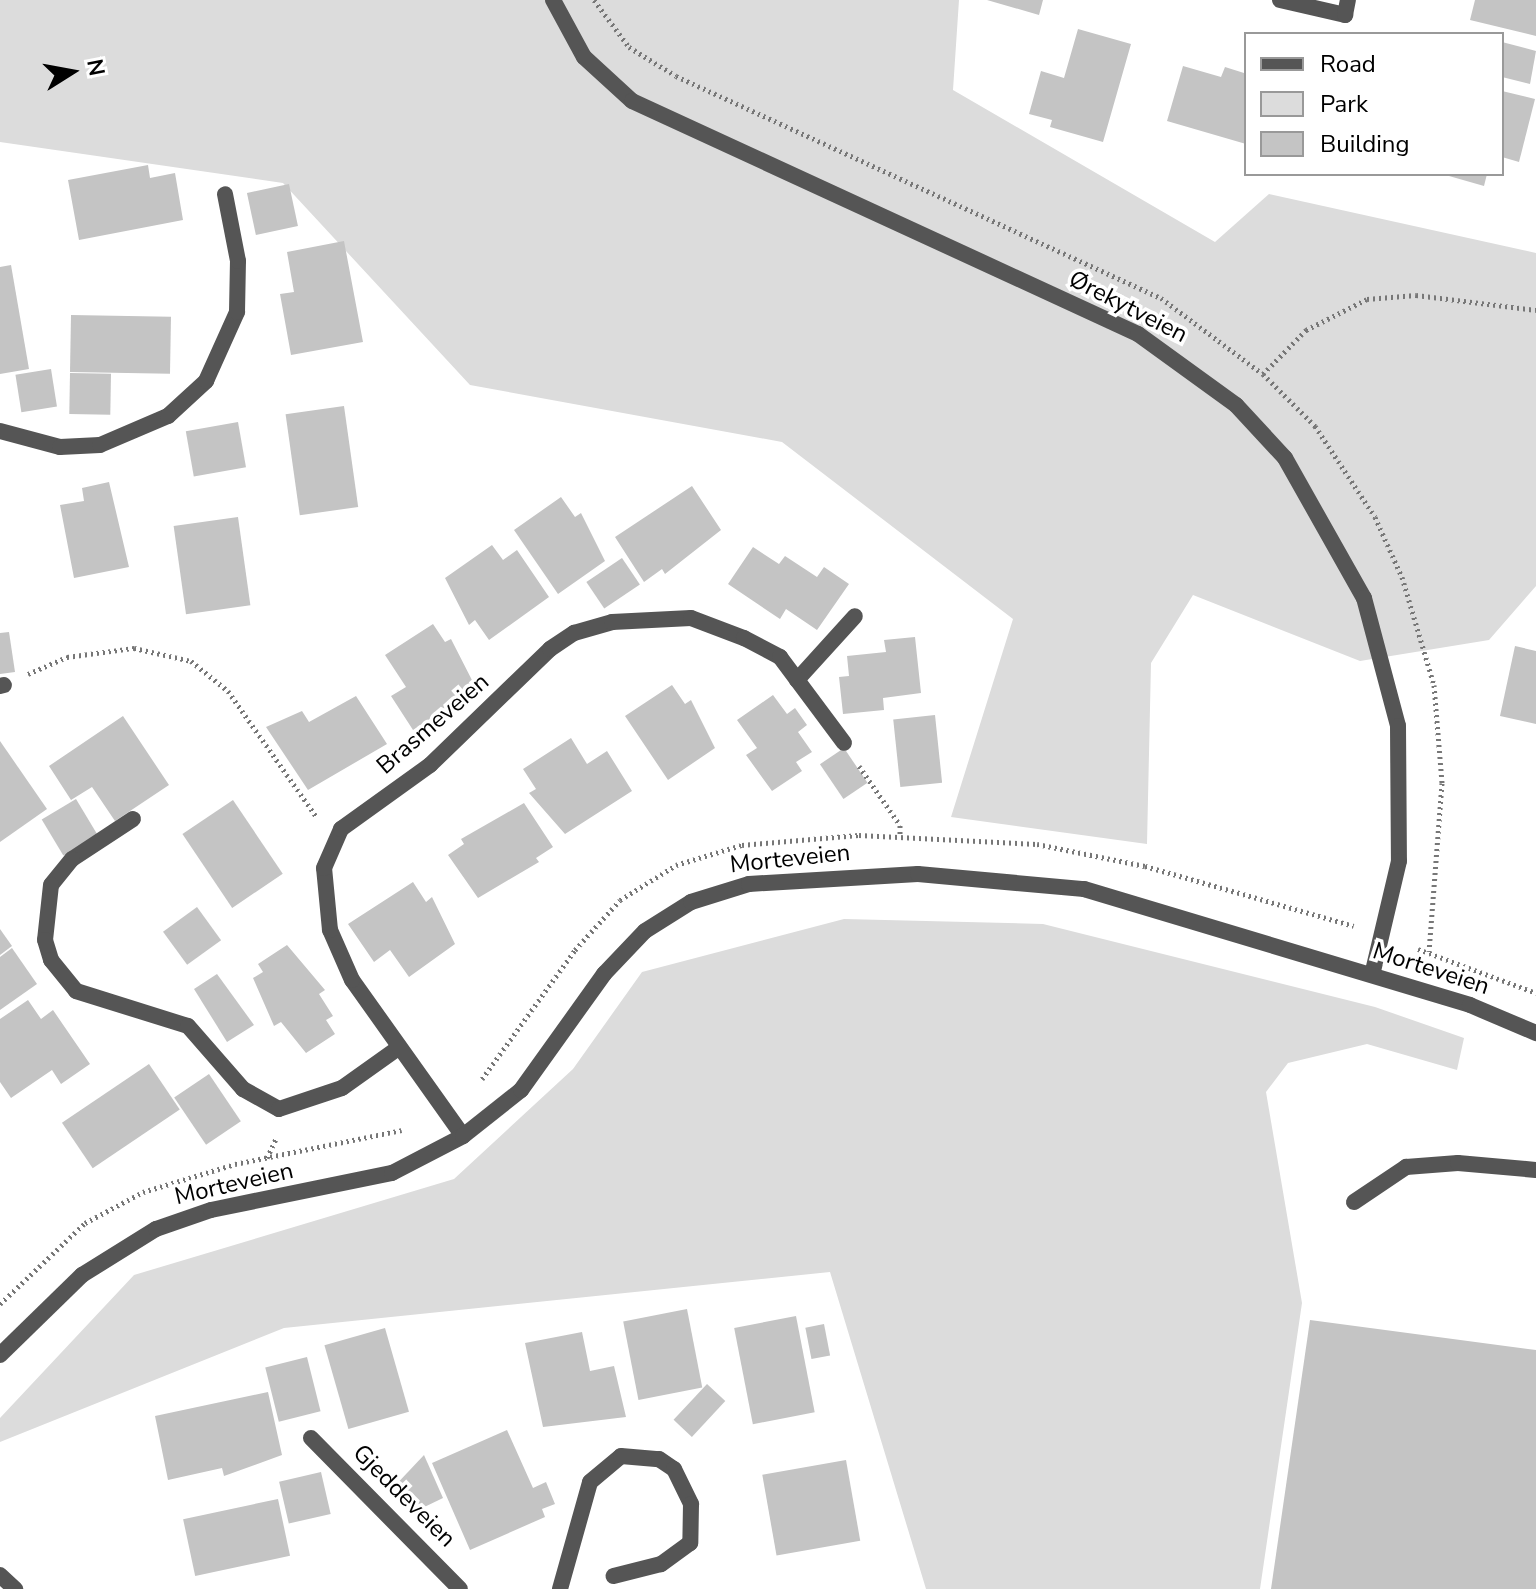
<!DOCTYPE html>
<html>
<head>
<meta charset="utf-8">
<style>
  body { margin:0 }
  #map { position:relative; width:1536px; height:1589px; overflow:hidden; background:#fff; font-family:"Nunito Sans",sans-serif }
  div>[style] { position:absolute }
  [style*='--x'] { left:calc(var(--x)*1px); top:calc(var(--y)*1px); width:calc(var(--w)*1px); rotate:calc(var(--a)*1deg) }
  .green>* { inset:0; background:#dcdcdc }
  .building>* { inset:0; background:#c4c4c4; transform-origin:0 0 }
  .path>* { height:5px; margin-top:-2.5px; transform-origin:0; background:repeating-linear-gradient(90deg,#777 0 2px,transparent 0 6px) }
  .lane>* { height:16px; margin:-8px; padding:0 8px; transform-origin:8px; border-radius:8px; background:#555 }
  .street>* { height:16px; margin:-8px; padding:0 8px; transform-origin:8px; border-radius:8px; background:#555 }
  span { translate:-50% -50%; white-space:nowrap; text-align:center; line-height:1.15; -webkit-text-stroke:7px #fff; paint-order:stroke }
  .street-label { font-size:24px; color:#000 }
  .legend { position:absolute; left:1244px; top:32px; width:260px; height:144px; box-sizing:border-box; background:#fff; border:2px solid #999; margin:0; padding:10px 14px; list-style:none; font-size:24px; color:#000 }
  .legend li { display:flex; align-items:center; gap:16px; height:40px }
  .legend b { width:40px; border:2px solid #999 }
  .north { position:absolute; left:32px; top:32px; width:80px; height:80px; -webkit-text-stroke:6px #fff; paint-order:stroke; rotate:79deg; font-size:22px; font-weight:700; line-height:32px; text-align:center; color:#000 }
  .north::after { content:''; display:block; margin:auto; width:28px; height:36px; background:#000; clip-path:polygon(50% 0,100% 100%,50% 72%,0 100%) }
</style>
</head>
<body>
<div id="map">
  <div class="green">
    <i style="clip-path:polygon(0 0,959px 0,953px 90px,1215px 242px,1269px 194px,1536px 253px,1536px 586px,1489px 640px,1360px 661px,1193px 595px,1151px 663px,1147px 844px,951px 817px,1013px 619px,782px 442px,470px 385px,283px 183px,0 142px)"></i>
    <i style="clip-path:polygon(844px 919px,1043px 924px,1375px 1007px,1464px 1038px,1457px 1070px,1367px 1044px,1288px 1063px,1266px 1092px,1302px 1303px,1260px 1589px,926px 1589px,830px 1272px,284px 1328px,0 1442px,0 1418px,134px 1275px,454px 1179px,573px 1069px,642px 972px)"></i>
  </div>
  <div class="building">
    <i style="clip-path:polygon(987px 0,1043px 0,1039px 15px)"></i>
    <i style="clip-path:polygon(1475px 0,1536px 0,1536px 36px,1470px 20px)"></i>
    <i style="clip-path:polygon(1078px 29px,1131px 44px,1103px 142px,1050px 127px,1052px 120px,1029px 114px,1041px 71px,1064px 78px)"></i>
    <i style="clip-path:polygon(1502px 42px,1536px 51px,1530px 84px,1502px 77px)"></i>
    <i style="clip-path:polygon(1183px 66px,1221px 77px,1225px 67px,1244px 73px,1246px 144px,1167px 121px)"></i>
    <i style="clip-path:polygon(1502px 91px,1535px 99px,1519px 162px,1502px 157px)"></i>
    <i style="clip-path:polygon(148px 165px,150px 178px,175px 173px,183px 220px,79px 240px,68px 180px)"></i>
    <i style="clip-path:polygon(1442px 174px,1487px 174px,1484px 186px)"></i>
    <i style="left:289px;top:184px;width:43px;height:43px;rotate:78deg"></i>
    <i style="clip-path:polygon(344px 241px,363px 342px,291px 355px,280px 294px,294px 292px,287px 252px)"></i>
    <i style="clip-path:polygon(11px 265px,29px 369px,0 374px,0 267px)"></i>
    <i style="left:71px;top:315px;width:100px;height:57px;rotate:1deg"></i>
    <i style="left:51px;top:369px;width:38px;height:36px;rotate:81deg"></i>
    <i style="left:70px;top:373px;width:41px;height:41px;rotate:1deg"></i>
    <i style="left:344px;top:406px;width:102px;height:59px;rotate:82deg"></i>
    <i style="left:238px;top:422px;width:46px;height:53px;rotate:80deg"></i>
    <i style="clip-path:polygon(109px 482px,129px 567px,74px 578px,60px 505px,84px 501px,82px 488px)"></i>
    <i style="clip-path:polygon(692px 486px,721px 530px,665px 574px,662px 569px,644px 582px,615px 537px)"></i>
    <i style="clip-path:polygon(561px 497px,575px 517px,581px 513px,605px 561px,558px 594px,514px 530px)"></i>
    <i style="left:238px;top:517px;width:89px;height:65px;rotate:82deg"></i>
    <i style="clip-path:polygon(492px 545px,503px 560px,517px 550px,549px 597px,489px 640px,475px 620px,469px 625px,445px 578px)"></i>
    <i style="clip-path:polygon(753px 547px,779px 564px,785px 556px,817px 577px,824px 567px,849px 584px,817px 630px,786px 609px,780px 619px,728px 584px)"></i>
    <i style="left:622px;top:558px;width:32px;height:43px;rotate:56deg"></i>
    <i style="clip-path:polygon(433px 624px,445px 642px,451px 639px,476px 688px,446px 716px,442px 711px,413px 730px,391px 696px,406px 687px,385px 655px)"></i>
    <i style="clip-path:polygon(9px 632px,15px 672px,0 674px,0 633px)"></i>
    <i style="clip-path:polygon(915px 637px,921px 693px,883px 698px,884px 710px,843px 714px,839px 677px,849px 676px,847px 656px,886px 652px,884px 640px)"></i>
    <i style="clip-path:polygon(1515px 646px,1536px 651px,1536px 724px,1500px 716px)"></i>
    <i style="clip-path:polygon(672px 685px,685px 704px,691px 700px,715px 748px,668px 780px,625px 716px)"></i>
    <i style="clip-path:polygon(773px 695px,787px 714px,795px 708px,807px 725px,798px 732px,812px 752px,796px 762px,802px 771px,772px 791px,746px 755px,757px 748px,737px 720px)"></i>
    <i style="clip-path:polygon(356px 696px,387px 744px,308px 790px,266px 727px,302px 711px,309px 722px)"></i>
    <i style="left:935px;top:715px;width:68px;height:42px;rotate:84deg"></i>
    <i style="clip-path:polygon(123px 716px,169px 785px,115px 821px,92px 787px,71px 800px,49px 766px)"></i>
    <i style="clip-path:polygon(571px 738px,587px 764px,607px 751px,632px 791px,565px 834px,529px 793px,536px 789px,523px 769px)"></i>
    <i style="clip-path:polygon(0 741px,47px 809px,0 842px)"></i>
    <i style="left:844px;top:748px;width:42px;height:29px;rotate:56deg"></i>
    <i style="left:76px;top:799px;width:42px;height:40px;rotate:59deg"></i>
    <i style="left:233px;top:800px;width:89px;height:61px;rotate:56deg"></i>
    <i style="clip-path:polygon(524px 803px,553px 847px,536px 858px,539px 862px,478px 898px,448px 855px,464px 844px,461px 839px)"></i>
    <i style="clip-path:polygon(413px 882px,426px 902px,432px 897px,455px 944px,409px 977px,390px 950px,374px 962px,348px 924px)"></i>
    <i style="left:197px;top:907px;width:41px;height:42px;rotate:54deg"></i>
    <i style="clip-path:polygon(0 929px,12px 946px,0 955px)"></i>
    <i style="clip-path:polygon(287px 945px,325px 990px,319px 994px,333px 1016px,326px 1020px,335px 1034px,306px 1053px,281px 1022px,274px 1026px,253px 978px,263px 972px,258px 964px)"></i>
    <i style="clip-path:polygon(12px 948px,37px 984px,0 1010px,0 957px)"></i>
    <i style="clip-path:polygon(217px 974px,254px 1025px,227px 1042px,194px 989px)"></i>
    <i style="clip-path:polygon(28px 1000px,41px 1019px,53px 1010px,90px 1064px,61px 1084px,52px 1070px,11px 1098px,0 1082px,0 1019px)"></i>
    <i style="left:149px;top:1064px;width:55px;height:105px;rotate:56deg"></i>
    <i style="left:209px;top:1074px;width:57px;height:42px;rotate:56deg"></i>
    <i style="left:687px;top:1309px;width:80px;height:65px;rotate:79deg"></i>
    <i style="left:796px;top:1316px;width:98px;height:63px;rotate:79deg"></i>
    <i style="clip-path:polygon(1310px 1320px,1536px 1350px,1536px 1589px,1271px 1589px)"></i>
    <i style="left:824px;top:1324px;width:32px;height:19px;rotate:79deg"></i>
    <i style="left:385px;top:1328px;width:87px;height:63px;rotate:74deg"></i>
    <i style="clip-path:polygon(582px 1332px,590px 1371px,614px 1366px,626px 1417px,543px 1427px,525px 1343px)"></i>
    <i style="left:307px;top:1357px;width:56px;height:43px;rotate:76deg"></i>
    <i style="left:707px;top:1384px;width:25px;height:49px;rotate:43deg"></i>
    <i style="clip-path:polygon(268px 1392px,282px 1455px,224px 1476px,222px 1468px,168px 1480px,155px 1416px)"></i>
    <i style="clip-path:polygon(507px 1430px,533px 1488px,546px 1482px,555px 1504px,542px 1509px,545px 1517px,470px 1550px,432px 1463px)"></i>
    <i style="clip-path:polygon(424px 1455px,443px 1498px,414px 1512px,391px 1490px)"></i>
    <i style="left:846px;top:1460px;width:82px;height:85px;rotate:80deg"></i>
    <i style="left:321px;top:1472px;width:43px;height:43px;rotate:77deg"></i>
    <i style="left:278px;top:1499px;width:58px;height:97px;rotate:78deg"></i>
  </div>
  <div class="path">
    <i style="--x:594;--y:0;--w:59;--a:53.3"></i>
    <i style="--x:629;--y:47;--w:55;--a:31.7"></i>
    <i style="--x:676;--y:76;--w:533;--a:24.6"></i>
    <i style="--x:1161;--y:298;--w:127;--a:36.7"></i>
    <i style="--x:1263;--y:374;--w:74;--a:45"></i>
    <i style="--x:1315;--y:426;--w:109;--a:56.6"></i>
    <i style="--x:1375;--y:517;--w:66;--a:65.8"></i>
    <i style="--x:1402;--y:577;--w:113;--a:73.5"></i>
    <i style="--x:1434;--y:685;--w:98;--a:85.3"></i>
    <i style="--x:1442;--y:783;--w:169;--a:94.4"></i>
    <i style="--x:1263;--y:374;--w:62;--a:-45.7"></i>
    <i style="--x:1306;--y:330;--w:68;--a:-26.9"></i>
    <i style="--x:1367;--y:299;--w:49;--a:-4.7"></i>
    <i style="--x:1416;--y:295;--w:121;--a:7.1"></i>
    <i style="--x:28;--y:674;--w:43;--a:-23.6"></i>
    <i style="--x:67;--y:657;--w:68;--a:-7.7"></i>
    <i style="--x:134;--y:648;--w:58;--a:12.8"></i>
    <i style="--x:191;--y:661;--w:48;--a:39"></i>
    <i style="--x:228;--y:691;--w:153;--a:54.9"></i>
    <i style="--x:859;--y:766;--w:72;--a:55.2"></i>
    <i style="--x:900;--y:825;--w:11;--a:90"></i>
    <i style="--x:1418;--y:949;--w:126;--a:20.4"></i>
    <i style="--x:482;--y:1079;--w:159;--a:-54.2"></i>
    <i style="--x:575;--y:950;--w:67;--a:-48"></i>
    <i style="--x:620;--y:900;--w:66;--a:-32"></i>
    <i style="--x:676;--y:865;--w:69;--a:-16.9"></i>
    <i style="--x:742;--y:845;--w:117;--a:-4.9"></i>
    <i style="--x:859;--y:835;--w:178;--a:2.9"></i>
    <i style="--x:1037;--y:844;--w:110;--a:11.5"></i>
    <i style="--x:1145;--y:866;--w:217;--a:16"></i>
    <i style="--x:267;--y:1158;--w:23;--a:-65"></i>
    <i style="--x:0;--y:1304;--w:117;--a:-43.6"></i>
    <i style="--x:85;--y:1223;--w:66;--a:-28.1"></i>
    <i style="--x:143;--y:1192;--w:96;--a:-16.9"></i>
    <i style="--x:235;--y:1164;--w:170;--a:-11.5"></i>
  </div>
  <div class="lane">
    <i style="--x:1280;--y:0;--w:67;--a:13"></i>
    <i style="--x:1345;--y:15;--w:15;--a:-79"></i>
    <i style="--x:797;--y:680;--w:86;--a:-47.8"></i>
    <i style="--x:0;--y:686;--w:4;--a:-14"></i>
    <i style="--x:1354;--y:1202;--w:63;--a:-33.9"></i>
    <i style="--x:1406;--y:1167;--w:52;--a:-4.4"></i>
    <i style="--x:1458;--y:1163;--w:78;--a:5.1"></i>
  </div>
  <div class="street">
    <i style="--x:553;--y:0;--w:65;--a:61.5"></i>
    <i style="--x:584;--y:57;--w:65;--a:42.5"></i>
    <i style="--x:632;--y:101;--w:557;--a:24.72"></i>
    <i style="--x:1138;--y:334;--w:121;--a:35.9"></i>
    <i style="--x:1236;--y:405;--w:72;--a:47.2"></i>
    <i style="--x:1285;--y:458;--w:161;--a:60.6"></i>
    <i style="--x:1364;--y:598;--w:132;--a:75.1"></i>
    <i style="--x:1398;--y:726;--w:135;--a:89.6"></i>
    <i style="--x:1399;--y:861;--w:117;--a:103.3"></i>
    <i style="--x:0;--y:431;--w:62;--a:14.9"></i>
    <i style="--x:60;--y:447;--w:40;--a:-2.9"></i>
    <i style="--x:100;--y:445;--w:74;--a:-23.1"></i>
    <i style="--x:168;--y:416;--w:52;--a:-42.6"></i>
    <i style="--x:206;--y:381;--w:76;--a:-65.8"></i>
    <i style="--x:237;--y:312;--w:51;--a:-88.9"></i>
    <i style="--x:238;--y:261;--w:68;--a:-101"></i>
    <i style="--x:133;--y:819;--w:73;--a:146.7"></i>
    <i style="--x:72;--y:859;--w:33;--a:129"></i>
    <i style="--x:51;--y:885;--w:55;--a:96.2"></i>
    <i style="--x:45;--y:940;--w:21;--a:73"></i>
    <i style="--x:51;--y:960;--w:40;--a:51"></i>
    <i style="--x:76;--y:991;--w:117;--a:17.4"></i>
    <i style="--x:188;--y:1026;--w:84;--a:48.9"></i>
    <i style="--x:243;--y:1089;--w:41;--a:29.1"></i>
    <i style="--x:279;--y:1109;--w:66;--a:-18.4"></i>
    <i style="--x:342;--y:1088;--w:69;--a:-35.5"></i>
    <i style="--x:463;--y:1136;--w:191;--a:-125.4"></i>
    <i style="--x:352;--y:980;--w:55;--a:-113.7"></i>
    <i style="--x:330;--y:930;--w:62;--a:-95.5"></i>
    <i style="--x:324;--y:868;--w:43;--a:-66.4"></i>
    <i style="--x:341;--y:829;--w:110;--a:-35.7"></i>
    <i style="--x:430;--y:765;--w:167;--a:-44"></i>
    <i style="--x:550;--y:649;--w:29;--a:-34"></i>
    <i style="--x:574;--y:633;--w:40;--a:-16"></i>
    <i style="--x:612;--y:622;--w:79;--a:-2.9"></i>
    <i style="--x:691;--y:618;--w:57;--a:20.7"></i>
    <i style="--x:744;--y:638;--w:41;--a:27.8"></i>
    <i style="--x:780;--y:657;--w:107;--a:53.3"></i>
    <i style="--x:0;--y:1355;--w:115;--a:-44.3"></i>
    <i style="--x:82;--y:1275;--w:87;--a:-31.9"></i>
    <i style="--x:156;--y:1229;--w:58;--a:-19.1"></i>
    <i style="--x:211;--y:1210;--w:185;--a:-11.6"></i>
    <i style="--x:392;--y:1173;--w:80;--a:-27.5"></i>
    <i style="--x:463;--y:1136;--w:74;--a:-38.4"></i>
    <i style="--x:521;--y:1090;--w:143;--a:-54.4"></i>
    <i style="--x:604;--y:974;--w:59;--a:-46.4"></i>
    <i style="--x:645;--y:931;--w:54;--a:-32.2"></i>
    <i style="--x:691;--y:902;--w:61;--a:-17.2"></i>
    <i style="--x:749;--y:884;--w:169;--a:-3.4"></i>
    <i style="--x:918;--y:874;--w:167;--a:5.2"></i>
    <i style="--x:1084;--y:889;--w:403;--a:16.7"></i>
    <i style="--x:1470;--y:1005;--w:72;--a:23"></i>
    <i style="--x:311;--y:1438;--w:212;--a:45.4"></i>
    <i style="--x:0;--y:1575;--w:21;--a:43"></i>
    <i style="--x:560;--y:1589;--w:111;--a:-74.3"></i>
    <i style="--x:590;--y:1482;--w:40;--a:-40"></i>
    <i style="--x:621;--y:1456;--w:38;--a:5"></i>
    <i style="--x:659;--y:1459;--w:18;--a:34"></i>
    <i style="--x:674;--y:1469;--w:39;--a:64"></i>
    <i style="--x:691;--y:1504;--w:39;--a:91"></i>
    <i style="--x:690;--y:1543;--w:36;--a:144"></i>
    <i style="--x:661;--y:1564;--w:49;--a:165.7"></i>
  </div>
  <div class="street-label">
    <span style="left:1128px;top:307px;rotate:27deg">Ørekytveien</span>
    <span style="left:433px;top:724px;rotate:-41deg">Brasmeveien</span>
    <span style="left:790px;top:859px;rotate:-6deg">Morteveien</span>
    <span style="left:1431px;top:969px;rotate:18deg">Morteveien</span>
    <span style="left:234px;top:1184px;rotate:-13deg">Morteveien</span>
    <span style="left:404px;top:1496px;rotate:45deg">Gjeddeveien</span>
  </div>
  <ul class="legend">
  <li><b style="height:10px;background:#555"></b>Road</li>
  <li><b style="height:22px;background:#dcdcdc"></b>Park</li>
  <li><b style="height:22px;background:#c4c4c4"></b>Building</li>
  </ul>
  <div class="north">N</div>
</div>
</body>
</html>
